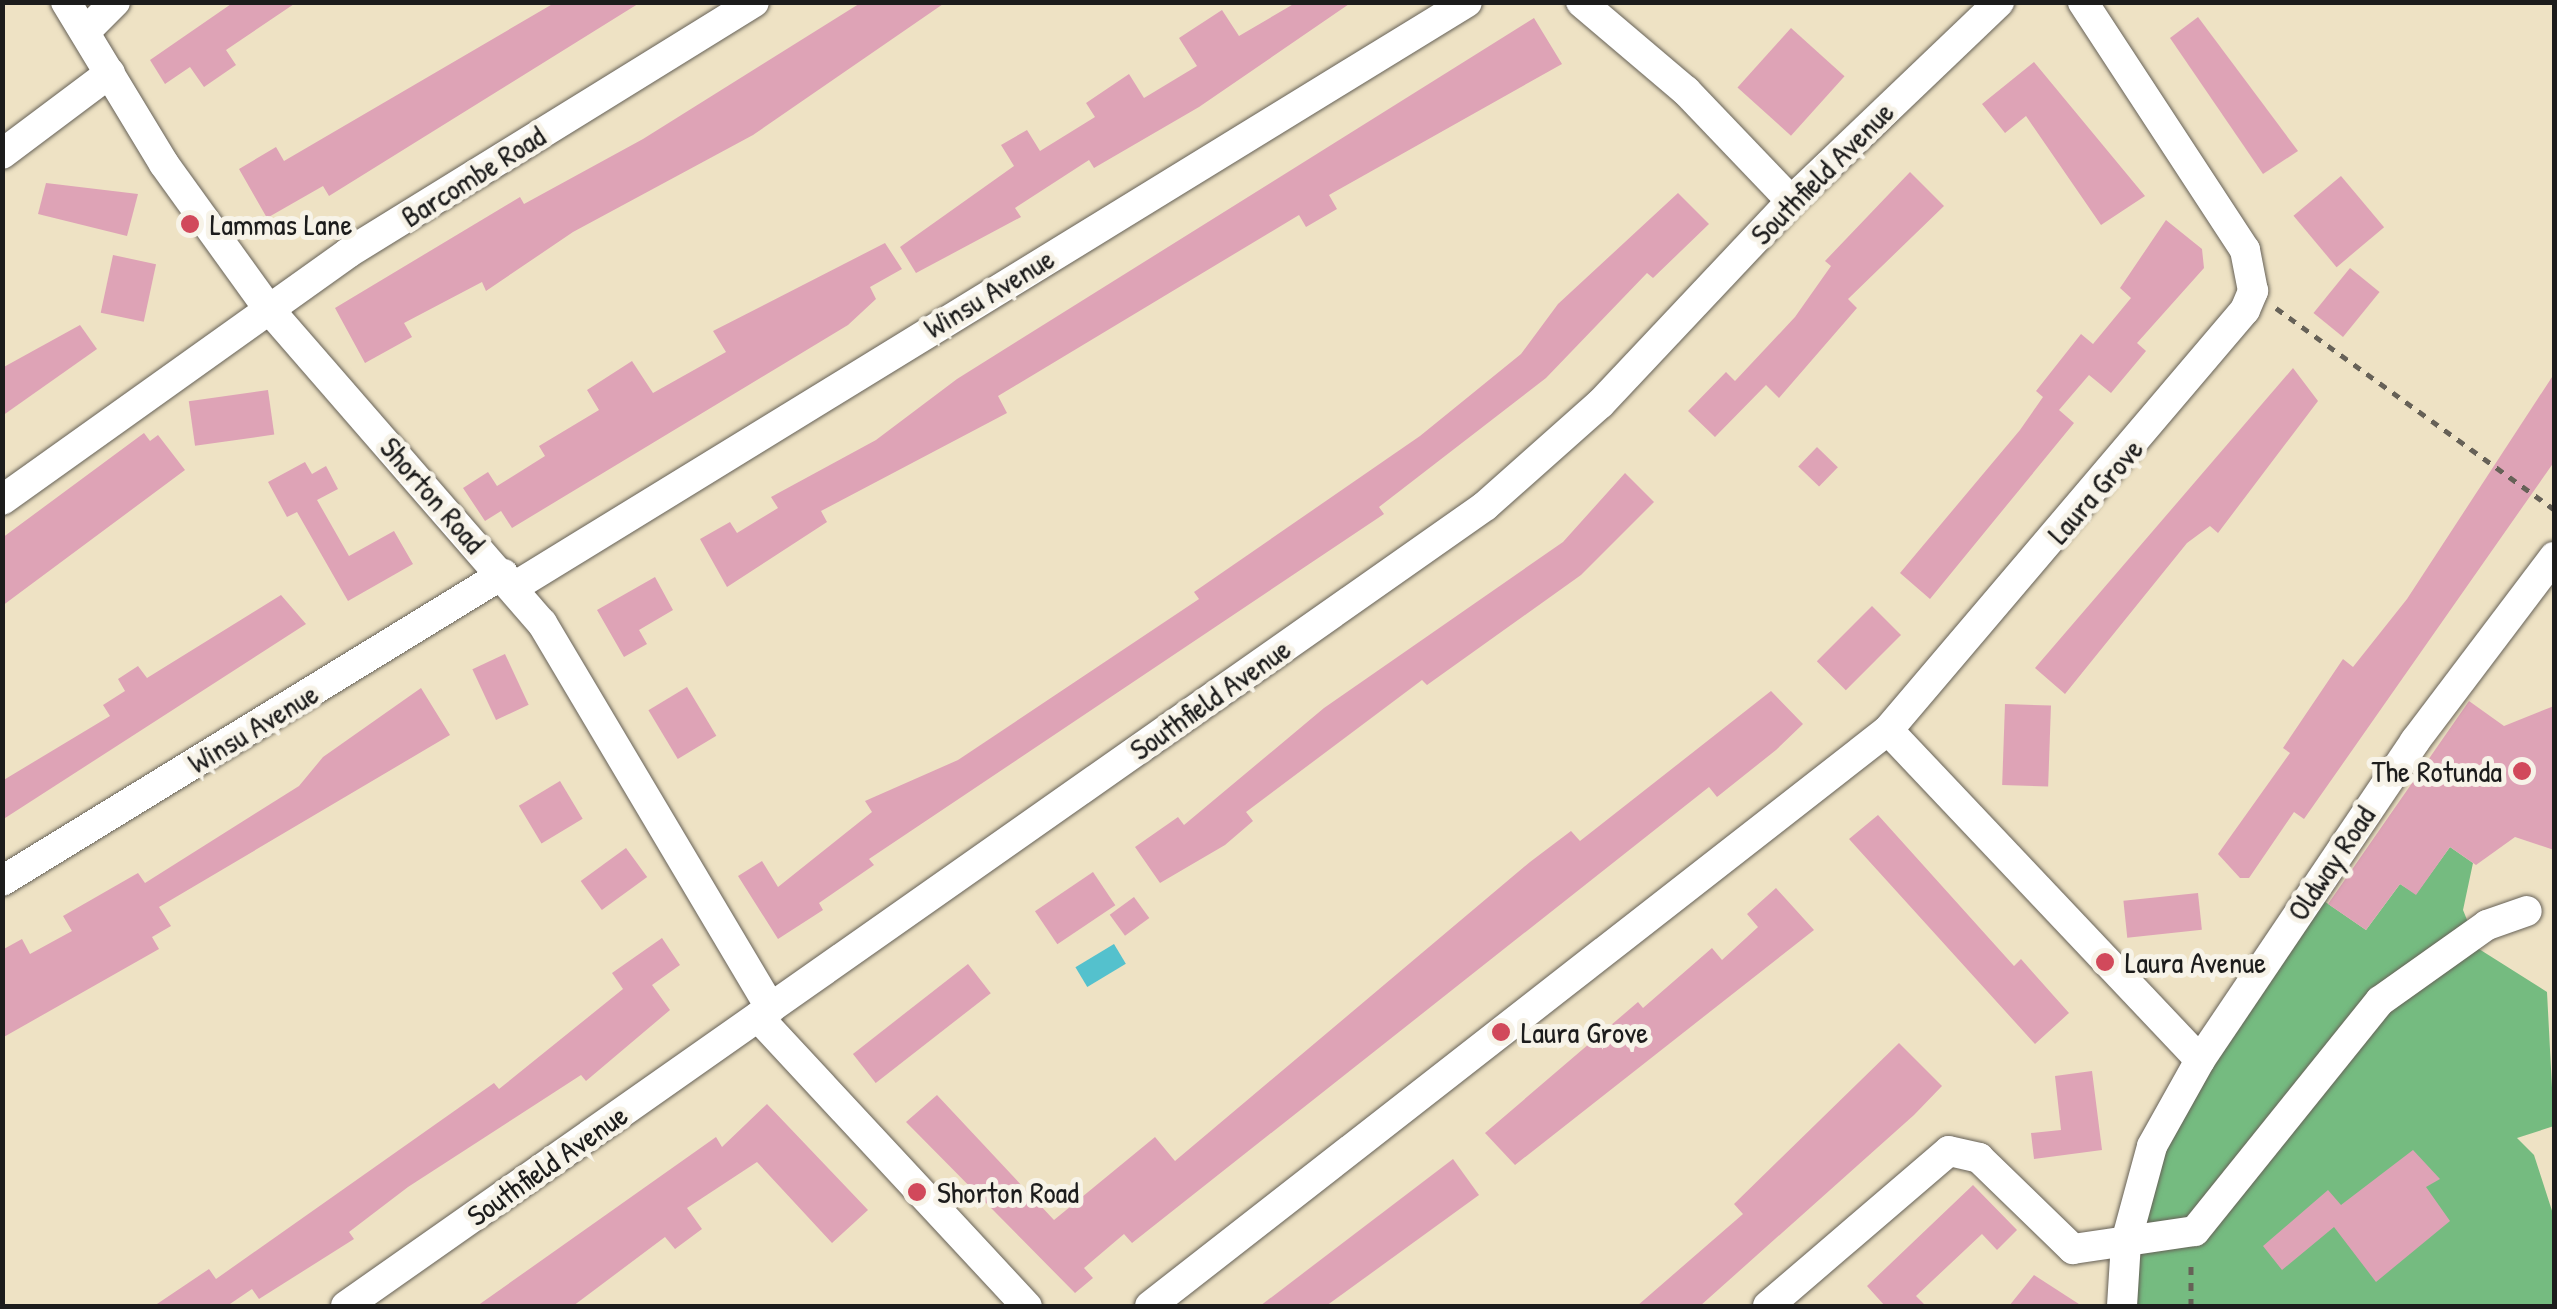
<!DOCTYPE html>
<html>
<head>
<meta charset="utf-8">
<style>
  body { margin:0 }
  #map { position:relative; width:2557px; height:1309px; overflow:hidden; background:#eee2c4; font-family:"Patrick Hand",sans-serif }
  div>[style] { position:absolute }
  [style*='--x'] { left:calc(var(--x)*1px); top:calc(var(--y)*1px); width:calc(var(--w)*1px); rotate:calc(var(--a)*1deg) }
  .forest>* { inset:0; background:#75bb80 }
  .water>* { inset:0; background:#54c1cd; transform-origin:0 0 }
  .building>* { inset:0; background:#dea3b6; transform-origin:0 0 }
  .path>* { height:5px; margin-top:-2.5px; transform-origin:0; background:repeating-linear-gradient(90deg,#666157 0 8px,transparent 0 16px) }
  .roads { filter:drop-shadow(0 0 2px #666157) drop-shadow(0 0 2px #666157) }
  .minor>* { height:30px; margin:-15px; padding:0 15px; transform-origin:15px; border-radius:15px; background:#fff }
  .dots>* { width:28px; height:28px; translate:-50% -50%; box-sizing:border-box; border:5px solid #f7f3e8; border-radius:50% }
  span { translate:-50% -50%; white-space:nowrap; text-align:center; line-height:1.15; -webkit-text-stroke:10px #f7f3e8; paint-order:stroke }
  .street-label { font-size:30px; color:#1c1c1c }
  .poi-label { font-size:30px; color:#1c1c1c }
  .left { translate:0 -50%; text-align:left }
  .right { translate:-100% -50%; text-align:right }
  .frame { position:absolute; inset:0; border:5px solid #1c1c1c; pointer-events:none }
</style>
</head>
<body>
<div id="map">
  <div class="forest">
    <i style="clip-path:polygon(2450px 847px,2473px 863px,2463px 910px,2479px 949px,2547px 992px,2554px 1126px,2517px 1138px,2534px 1155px,2554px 1217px,2554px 1306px,2130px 1306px,2157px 1147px,2321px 899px,2366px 930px,2400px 884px,2416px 894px)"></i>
  </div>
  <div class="water">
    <i style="left:1114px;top:944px;width:23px;height:45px;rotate:59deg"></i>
  </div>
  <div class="building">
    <i style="clip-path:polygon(234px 2px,297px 2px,226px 50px,236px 65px,204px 87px,190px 67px,165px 84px,150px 60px)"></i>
    <i style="clip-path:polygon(556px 2px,641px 2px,329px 196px,323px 186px,267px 218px,239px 169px,276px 147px,284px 161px)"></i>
    <i style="clip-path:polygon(862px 2px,946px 2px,753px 135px,573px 232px,486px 291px,482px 282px,404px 323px,412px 337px,365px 363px,335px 308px,520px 197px,524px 204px,643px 139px)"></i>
    <i style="clip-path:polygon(1297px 2px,1352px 2px,1199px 107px,1094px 168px,1089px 160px,1015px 208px,1021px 217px,916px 273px,900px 247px,1014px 166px,1001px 145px,1027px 130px,1040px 151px,1095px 117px,1086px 103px,1129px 74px,1144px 98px,1197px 66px,1179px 38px,1222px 10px,1239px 36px)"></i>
    <i style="clip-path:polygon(2198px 17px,2298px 151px,2263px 174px,2170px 38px)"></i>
    <i style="clip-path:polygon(1534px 18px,1562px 64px,1329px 195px,1337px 209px,1306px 227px,1299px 215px,998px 396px,1007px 413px,821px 511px,827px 522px,727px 587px,700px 539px,730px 522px,737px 533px,778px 508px,771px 497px,876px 440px,957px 379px)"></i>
    <i style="left:1791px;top:28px;width:72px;height:80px;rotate:42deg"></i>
    <i style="clip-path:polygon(2034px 62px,2145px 196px,2101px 225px,2026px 116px,2005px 133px,1982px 104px)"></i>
    <i style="clip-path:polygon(1910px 172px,1944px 206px,1848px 299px,1857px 308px,1779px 398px,1766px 385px,1715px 437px,1688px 411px,1726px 372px,1735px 381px,1795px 317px,1831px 266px,1825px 261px)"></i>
    <i style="left:2341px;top:176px;width:67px;height:62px;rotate:50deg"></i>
    <i style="clip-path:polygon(46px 183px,138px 194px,127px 236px,38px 214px)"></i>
    <i style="clip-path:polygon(1678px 193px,1709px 224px,1653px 278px,1647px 273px,1546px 378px,1379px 507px,1384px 514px,869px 859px,874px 865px,819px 903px,823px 910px,778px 939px,738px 876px,762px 861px,778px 887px,872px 812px,865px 801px,958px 760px,1199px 599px,1194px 592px,1420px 436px,1521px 354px,1558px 304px)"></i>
    <i style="clip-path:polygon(2166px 220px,2202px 249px,2204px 268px,2137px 343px,2146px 351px,2111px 393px,2089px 375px,2059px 410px,2074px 423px,1930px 599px,1900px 573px,2020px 430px,2043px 397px,2036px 391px,2081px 334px,2093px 344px,2131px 298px,2120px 288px)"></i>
    <i style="clip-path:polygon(885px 243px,902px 269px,870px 287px,876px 299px,848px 325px,512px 528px,501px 511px,485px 521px,463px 488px,488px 472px,497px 486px,545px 456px,539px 446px,599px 410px,587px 390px,632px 361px,653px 393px,726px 352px,713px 331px)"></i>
    <i style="left:113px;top:255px;width:44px;height:59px;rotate:12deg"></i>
    <i style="left:2350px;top:268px;width:38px;height:58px;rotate:39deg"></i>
    <i style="clip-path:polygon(80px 325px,97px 349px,2px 416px,2px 368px)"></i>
    <i style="clip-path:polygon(2293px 368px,2318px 401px,2218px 533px,2210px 526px,2187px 543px,2065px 694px,2035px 668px)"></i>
    <i style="clip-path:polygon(2554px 374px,2554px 462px,2304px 819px,2294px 812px,2249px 878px,2240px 878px,2218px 854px,2290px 753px,2283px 748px,2343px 659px,2353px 667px,2407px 599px)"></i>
    <i style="left:268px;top:390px;width:45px;height:80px;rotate:82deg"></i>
    <i style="clip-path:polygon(144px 433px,150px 441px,158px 435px,185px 470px,2px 606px,2px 538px)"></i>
    <i style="left:1817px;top:447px;width:29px;height:27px;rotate:44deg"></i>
    <i style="clip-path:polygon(305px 462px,312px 474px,326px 466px,338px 489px,317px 500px,349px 556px,394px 531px,413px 564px,348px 601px,297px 512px,287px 517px,268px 482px)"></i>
    <i style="clip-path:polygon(1625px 473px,1654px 502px,1581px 575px,1427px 685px,1422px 680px,1246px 812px,1253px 821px,1225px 845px,1160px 883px,1135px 847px,1178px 817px,1184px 825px,1324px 708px,1563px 542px)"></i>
    <i style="clip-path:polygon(655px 577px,673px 610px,639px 630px,647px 644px,624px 657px,597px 610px)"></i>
    <i style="clip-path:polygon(281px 595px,306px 624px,2px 820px,2px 781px,110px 716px,103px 705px,125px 691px,118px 679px,138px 666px,147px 678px)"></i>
    <i style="left:1872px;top:606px;width:41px;height:78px;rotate:45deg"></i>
    <i style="left:505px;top:654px;width:56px;height:36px;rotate:65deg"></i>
    <i style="left:687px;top:687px;width:57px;height:45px;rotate:59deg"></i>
    <i style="clip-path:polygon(421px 688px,450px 735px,159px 907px,171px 926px,152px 937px,159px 949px,2px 1038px,2px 950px,22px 939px,30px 954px,72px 931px,63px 916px,138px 873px,145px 883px,299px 786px,323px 757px)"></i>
    <i style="clip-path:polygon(1771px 691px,1803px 724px,1776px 750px,1717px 797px,1709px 787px,1132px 1243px,1124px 1234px,1084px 1268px,1093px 1278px,1075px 1293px,906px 1122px,937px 1095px,1054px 1220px,1155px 1137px,1175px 1161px,1530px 862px,1571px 831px,1580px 841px)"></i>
    <i style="clip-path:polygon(2469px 701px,2504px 726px,2554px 706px,2554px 850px,2515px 837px,2476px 865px,2450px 847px,2416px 895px,2400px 884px,2366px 930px,2328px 904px)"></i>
    <i style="left:2005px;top:704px;width:46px;height:81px;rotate:2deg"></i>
    <i style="left:560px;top:781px;width:44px;height:48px;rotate:59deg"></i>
    <i style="clip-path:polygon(1878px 815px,2014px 966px,2021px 959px,2069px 1013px,2035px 1044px,1849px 839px)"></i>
    <i style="left:626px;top:848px;width:36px;height:56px;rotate:54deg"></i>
    <i style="left:1093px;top:872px;width:40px;height:70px;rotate:56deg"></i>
    <i style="clip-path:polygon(1776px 888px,1814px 930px,1515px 1165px,1485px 1133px,1638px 1002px,1643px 1008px,1712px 948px,1722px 960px,1758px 927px,1747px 914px)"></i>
    <i style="left:2198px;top:893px;width:37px;height:75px;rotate:84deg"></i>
    <i style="left:1134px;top:897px;width:26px;height:30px;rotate:54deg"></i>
    <i style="clip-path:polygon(662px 938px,680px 965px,652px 985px,670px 1010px,586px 1081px,581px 1075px,408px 1187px,349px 1232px,354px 1239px,259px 1299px,252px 1289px,227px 1306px,154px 1306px,209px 1269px,216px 1279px,494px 1083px,499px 1089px,623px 989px,612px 973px)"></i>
    <i style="left:968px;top:964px;width:37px;height:146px;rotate:52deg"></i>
    <i style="clip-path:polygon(1899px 1043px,1942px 1086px,1914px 1115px,1700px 1306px,1637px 1306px,1743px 1214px,1734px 1204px)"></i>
    <i style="clip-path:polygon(2092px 1071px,2102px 1150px,2034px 1159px,2031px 1133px,2061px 1130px,2055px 1076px)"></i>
    <i style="clip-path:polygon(767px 1104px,868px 1210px,832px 1243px,757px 1162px,687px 1208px,702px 1229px,675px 1249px,665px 1237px,573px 1306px,477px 1306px,716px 1137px,722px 1147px)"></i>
    <i style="clip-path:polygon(2413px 1150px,2440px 1179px,2426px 1187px,2450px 1221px,2376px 1282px,2334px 1227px,2282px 1270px,2263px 1246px,2328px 1190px,2341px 1205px)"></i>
    <i style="clip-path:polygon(1453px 1159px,1479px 1195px,1326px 1306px,1260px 1306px)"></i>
    <i style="clip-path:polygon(1973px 1185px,2017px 1230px,1997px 1250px,1982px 1234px,1916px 1296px,1926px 1306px,1885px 1306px,1867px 1286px)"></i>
    <i style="clip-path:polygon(2034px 1275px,2082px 1306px,2009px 1306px)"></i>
  </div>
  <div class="path">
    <i style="--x:2276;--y:308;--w:343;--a:35.9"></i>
    <i style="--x:2191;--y:1306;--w:47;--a:-90"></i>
  </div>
  <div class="roads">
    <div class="minor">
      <i style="--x:66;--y:2;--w:189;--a:58.8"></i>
      <i style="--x:164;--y:164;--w:176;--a:54.2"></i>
      <i style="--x:267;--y:307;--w:419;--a:49"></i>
      <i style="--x:542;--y:623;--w:448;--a:59.3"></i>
      <i style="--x:1581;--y:2;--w:138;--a:40.3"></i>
      <i style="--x:1686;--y:91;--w:152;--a:46.3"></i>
      <i style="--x:86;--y:31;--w:41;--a:-45"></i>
      <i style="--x:2;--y:154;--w:135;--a:-36.9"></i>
      <i style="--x:2;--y:500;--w:425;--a:-35.5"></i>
      <i style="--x:348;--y:253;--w:477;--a:-31.7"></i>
      <i style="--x:514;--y:587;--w:1118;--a:-31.54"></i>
      <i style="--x:1888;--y:730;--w:454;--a:46.6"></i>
      <i style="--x:2;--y:881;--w:588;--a:-31.5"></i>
      <i style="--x:758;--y:1017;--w:395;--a:47.1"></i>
      <i style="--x:346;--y:1306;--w:1392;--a:-35.08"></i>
      <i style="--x:1485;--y:506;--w:154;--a:-41.6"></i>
      <i style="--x:1600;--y:404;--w:279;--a:-46.7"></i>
      <i style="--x:1791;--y:201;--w:288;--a:-43.7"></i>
      <i style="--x:1150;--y:1306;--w:936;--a:-37.97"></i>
      <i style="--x:1888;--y:730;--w:551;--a:-49.64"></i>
      <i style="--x:2245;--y:310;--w:21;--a:-67"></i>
      <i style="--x:2253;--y:291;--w:42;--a:-101"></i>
      <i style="--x:2245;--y:250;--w:296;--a:-123.2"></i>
      <i style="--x:1768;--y:1306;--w:238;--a:-40.6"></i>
      <i style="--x:1949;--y:1151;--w:31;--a:13"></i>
      <i style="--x:1979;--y:1158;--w:131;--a:44.1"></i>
      <i style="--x:2073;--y:1249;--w:123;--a:-8.4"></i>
      <i style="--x:2195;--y:1231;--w:295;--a:-51.2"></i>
      <i style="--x:2380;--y:1001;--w:131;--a:-35.4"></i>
      <i style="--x:2487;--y:925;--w:42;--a:-19.3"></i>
      <i style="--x:2122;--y:1306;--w:64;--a:-86.4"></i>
      <i style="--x:2126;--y:1242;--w:99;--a:-74.8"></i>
      <i style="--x:2152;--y:1146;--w:98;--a:-60.8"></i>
      <i style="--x:2200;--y:1060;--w:385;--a:-56"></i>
      <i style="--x:2415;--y:741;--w:231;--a:-52.9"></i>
    </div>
  </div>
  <div class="dots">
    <i style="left:190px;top:224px;background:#d1495b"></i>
    <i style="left:2522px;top:771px;background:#d1495b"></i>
    <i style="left:2105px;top:962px;background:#d1495b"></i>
    <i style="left:1501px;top:1032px;background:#d1495b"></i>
    <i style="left:917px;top:1192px;background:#d1495b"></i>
  </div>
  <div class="street-label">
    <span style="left:1822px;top:173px;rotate:-45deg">Southfield Avenue</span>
    <span style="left:473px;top:176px;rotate:-32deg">Barcombe Road</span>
    <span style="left:989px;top:293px;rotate:-31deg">Winsu Avenue</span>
    <span style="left:2095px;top:491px;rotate:-49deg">Laura Grove</span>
    <span style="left:433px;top:495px;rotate:49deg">Shorton Road</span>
    <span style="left:1210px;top:699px;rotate:-35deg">Southfield Avenue</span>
    <span style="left:253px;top:728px;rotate:-31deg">Winsu Avenue</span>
    <span style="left:2331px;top:863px;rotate:-56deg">Oldway Road</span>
    <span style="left:547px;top:1165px;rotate:-35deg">Southfield Avenue</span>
  </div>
  <div class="poi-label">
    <span class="left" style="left:210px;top:224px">Lammas Lane</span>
    <span class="right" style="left:2502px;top:771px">The Rotunda</span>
    <span class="left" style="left:2125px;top:962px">Laura Avenue</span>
    <span class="left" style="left:1521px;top:1032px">Laura Grove</span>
    <span class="left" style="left:937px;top:1192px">Shorton Road</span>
  </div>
  <div class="frame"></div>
</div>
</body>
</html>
